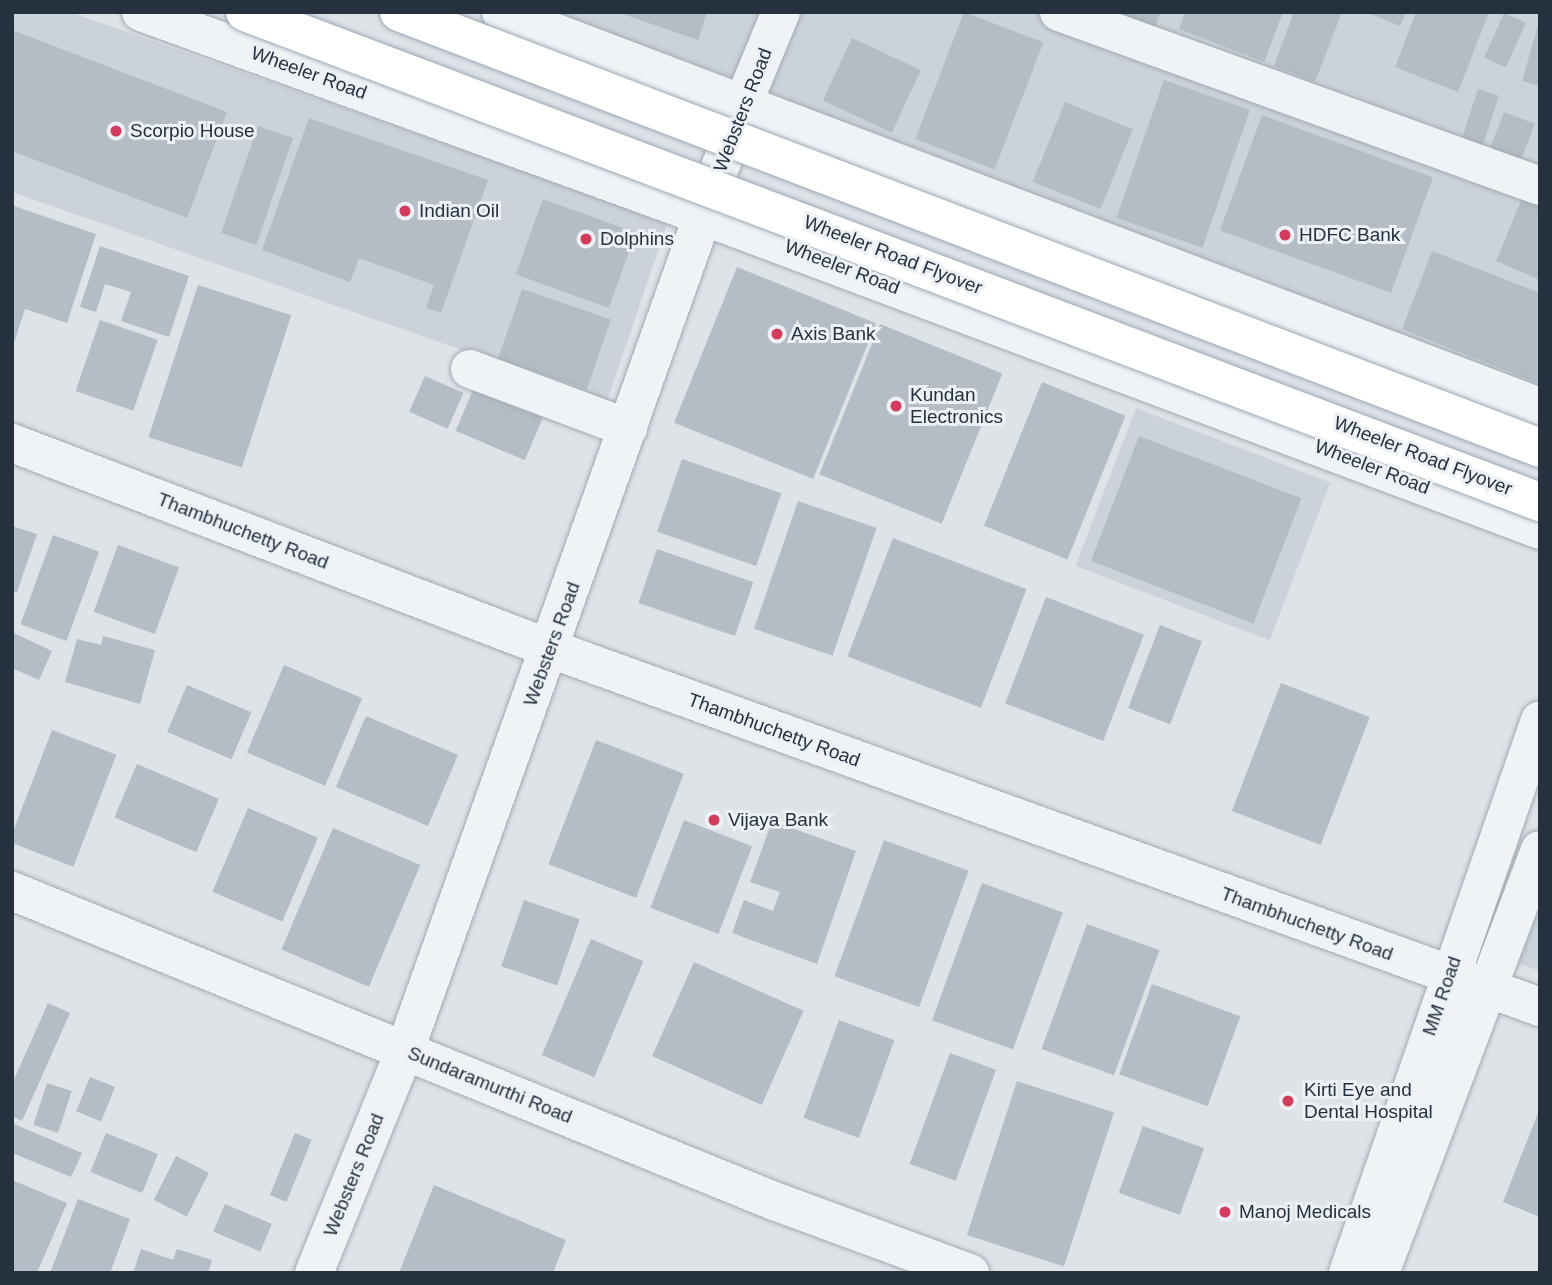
<!DOCTYPE html>
<html>
<head>
<meta charset="utf-8">
<style>
  body { margin:0 }
  #map { position:relative; width:1552px; height:1285px; overflow:hidden; background:#dee3e8; font-family:Arial,sans-serif }
  div>[style] { position:absolute }
  [style*='--x'] { left:calc(var(--x)*1px); top:calc(var(--y)*1px); width:calc(var(--w)*1px); rotate:calc(var(--a)*1deg) }
  .built>* { inset:0; background:#cbd2da; transform-origin:0 0 }
  .building>* { inset:0; background:#b4bcc5; transform-origin:0 0 }
  .roads { filter:drop-shadow(0 0 2px #a3aab2) drop-shadow(0 0 2px #a3aab2) }
  .minor>* { height:38px; margin:-19px; padding:0 19px; transform-origin:19px; border-radius:19px; background:#f0f3f6 }
  .bridges { filter:drop-shadow(0 0 2px #9ca8b5) drop-shadow(0 0 2px #9ca8b5) }
  .major-bridge>* { height:38px; margin:-19px; padding:0 19px; transform-origin:19px; border-radius:19px; background:#fff }
  .dots>* { width:19px; height:19px; translate:-50% -50%; box-sizing:border-box; border:4px solid #edf1f6; border-radius:50% }
  span { translate:-50% -50%; white-space:nowrap; text-align:center; line-height:1.15; -webkit-text-stroke:6px #edf1f6; paint-order:stroke }
  .street-label { font-size:19px; color:#263140 }
  .poi-label { font-size:19px; color:#263140 }
  .left { translate:0 -50%; text-align:left }
  .frame { position:absolute; inset:0; border:14px solid #263140; pointer-events:none }
</style>
</head>
<body>
<div id="map">
  <div class="built">
    <i style="clip-path:polygon(12px 12px,70px 12px,668px 222px,607px 401px,12px 192px)"></i>
    <i style="clip-path:polygon(543px 12px,765px 12px,737px 87px)"></i>
    <i style="clip-path:polygon(796px 12px,1540px 12px,1540px 387px,766px 94px)"></i>
    <i style="left:1136px;top:408px;width:208px;height:169px;rotate:21deg"></i>
    <i style="clip-path:polygon(1540px 903px,1540px 971px,1518px 963px)"></i>
  </div>
  <div class="building">
    <i style="clip-path:polygon(617px 12px,707px 12px,698px 40px)"></i>
    <i style="left:964px;top:12px;width:85px;height:136px;rotate:21deg"></i>
    <i style="clip-path:polygon(1102px 12px,1161px 12px,1153px 32px)"></i>
    <i style="clip-path:polygon(1185px 12px,1283px 12px,1264px 62px,1179px 29px)"></i>
    <i style="clip-path:polygon(1294px 12px,1342px 12px,1315px 82px,1274px 66px)"></i>
    <i style="clip-path:polygon(1366px 12px,1406px 12px,1400px 26px)"></i>
    <i style="clip-path:polygon(1416px 12px,1489px 12px,1458px 92px,1395px 67px)"></i>
    <i style="left:1504px;top:13px;width:24px;height:49px;rotate:24deg"></i>
    <i style="clip-path:polygon(1539px 22px,1540px 22px,1540px 86px,1522px 81px)"></i>
    <i style="clip-path:polygon(12px 30px,227px 112px,187px 218px,12px 151px)"></i>
    <i style="left:852px;top:38px;width:76px;height:69px;rotate:25deg"></i>
    <i style="left:1164px;top:80px;width:91px;height:146px;rotate:19deg"></i>
    <i style="left:1478px;top:89px;width:22px;height:61px;rotate:18deg"></i>
    <i style="left:1065px;top:102px;width:73px;height:86px;rotate:22deg"></i>
    <i style="left:1504px;top:112px;width:33px;height:50px;rotate:21deg"></i>
    <i style="left:1262px;top:115px;width:182px;height:123px;rotate:20deg"></i>
    <i style="clip-path:polygon(309px 118px,488px 180px,441px 313px,426px 308px,434px 285px,359px 258px,350px 282px,262px 250px)"></i>
    <i style="left:258px;top:126px;width:37px;height:113px;rotate:19deg"></i>
    <i style="clip-path:polygon(1523px 196px,1540px 204px,1540px 280px,1496px 261px)"></i>
    <i style="left:543px;top:199px;width:99px;height:80px;rotate:20deg"></i>
    <i style="clip-path:polygon(14px 206px,96px 234px,67px 323px,25px 309px,13px 346px)"></i>
    <i style="clip-path:polygon(100px 246px,189px 276px,169px 337px,121px 321px,131px 292px,105px 284px,96px 312px,80px 307px)"></i>
    <i style="clip-path:polygon(1432px 251px,1540px 293px,1540px 384px,1402px 329px)"></i>
    <i style="left:737px;top:267px;width:150px;height:168px;rotate:22deg"></i>
    <i style="left:198px;top:285px;width:98px;height:160px;rotate:18deg"></i>
    <i style="left:522px;top:289px;width:94px;height:74px;rotate:19deg"></i>
    <i style="left:100px;top:320px;width:61px;height:75px;rotate:19deg"></i>
    <i style="left:880px;top:324px;width:132px;height:162px;rotate:22deg"></i>
    <i style="left:425px;top:376px;width:42px;height:39px;rotate:24deg"></i>
    <i style="left:1042px;top:382px;width:90px;height:155px;rotate:22deg"></i>
    <i style="left:476px;top:383px;width:75px;height:52px;rotate:23deg"></i>
    <i style="left:1139px;top:436px;width:174px;height:134px;rotate:21deg"></i>
    <i style="left:682px;top:459px;width:105px;height:77px;rotate:19deg"></i>
    <i style="left:798px;top:501px;width:83px;height:135px;rotate:19deg"></i>
    <i style="clip-path:polygon(12px 526px,37px 534px,17px 592px,12px 591px)"></i>
    <i style="left:53px;top:535px;width:49px;height:95px;rotate:20deg"></i>
    <i style="left:893px;top:538px;width:143px;height:127px;rotate:21deg"></i>
    <i style="left:118px;top:545px;width:65px;height:71px;rotate:20deg"></i>
    <i style="left:657px;top:549px;width:102px;height:57px;rotate:19deg"></i>
    <i style="left:1046px;top:597px;width:105px;height:114px;rotate:21deg"></i>
    <i style="left:1160px;top:625px;width:45px;height:89px;rotate:21deg"></i>
    <i style="clip-path:polygon(14px 633px,52px 651px,39px 680px,12px 668px)"></i>
    <i style="clip-path:polygon(103px 636px,155px 650px,140px 704px,65px 682px,77px 639px,101px 645px)"></i>
    <i style="left:284px;top:665px;width:85px;height:95px;rotate:23deg"></i>
    <i style="left:1281px;top:683px;width:95px;height:137px;rotate:21deg"></i>
    <i style="left:187px;top:685px;width:70px;height:51px;rotate:23deg"></i>
    <i style="left:366px;top:716px;width:100px;height:77px;rotate:23deg"></i>
    <i style="left:52px;top:730px;width:69px;height:120px;rotate:21deg"></i>
    <i style="left:596px;top:740px;width:94px;height:133px;rotate:21deg"></i>
    <i style="left:137px;top:764px;width:89px;height:58px;rotate:23deg"></i>
    <i style="left:248px;top:808px;width:76px;height:91px;rotate:23deg"></i>
    <i style="left:684px;top:820px;width:73px;height:94px;rotate:21deg"></i>
    <i style="clip-path:polygon(772px 821px,856px 851px,817px 964px,732px 933px,744px 900px,773px 911px,780px 892px,750px 882px)"></i>
    <i style="left:333px;top:828px;width:95px;height:132px;rotate:23deg"></i>
    <i style="left:884px;top:840px;width:90px;height:145px;rotate:20deg"></i>
    <i style="left:982px;top:883px;width:86px;height:146px;rotate:20deg"></i>
    <i style="left:524px;top:900px;width:59px;height:70px;rotate:19deg"></i>
    <i style="left:1087px;top:924px;width:77px;height:133px;rotate:20deg"></i>
    <i style="left:591px;top:939px;width:57px;height:126px;rotate:23deg"></i>
    <i style="left:694px;top:962px;width:120px;height:103px;rotate:24deg"></i>
    <i style="left:1152px;top:984px;width:94px;height:96px;rotate:20deg"></i>
    <i style="clip-path:polygon(48px 1003px,70px 1013px,22px 1121px,12px 1116px,12px 1084px)"></i>
    <i style="left:839px;top:1020px;width:59px;height:104px;rotate:20deg"></i>
    <i style="left:950px;top:1053px;width:49px;height:118px;rotate:20deg"></i>
    <i style="left:90px;top:1077px;width:27px;height:37px;rotate:22deg"></i>
    <i style="left:1017px;top:1081px;width:102px;height:162px;rotate:18deg"></i>
    <i style="left:47px;top:1083px;width:26px;height:44px;rotate:18deg"></i>
    <i style="clip-path:polygon(1540px 1108px,1540px 1217px,1503px 1202px)"></i>
    <i style="clip-path:polygon(12px 1123px,82px 1153px,71px 1177px,12px 1153px)"></i>
    <i style="left:1143px;top:1126px;width:65px;height:71px;rotate:20deg"></i>
    <i style="left:106px;top:1133px;width:56px;height:42px;rotate:22deg"></i>
    <i style="left:295px;top:1133px;width:18px;height:67px;rotate:22deg"></i>
    <i style="left:176px;top:1156px;width:37px;height:49px;rotate:27deg"></i>
    <i style="clip-path:polygon(12px 1180px,67px 1203px,37px 1273px,12px 1273px)"></i>
    <i style="clip-path:polygon(434px 1185px,566px 1240px,553px 1273px,399px 1273px)"></i>
    <i style="clip-path:polygon(78px 1199px,130px 1219px,110px 1273px,50px 1273px)"></i>
    <i style="left:225px;top:1204px;width:51px;height:30px;rotate:23deg"></i>
    <i style="clip-path:polygon(141px 1249px,173px 1260px,177px 1249px,212px 1260px,208px 1273px,133px 1273px)"></i>
  </div>
  <div class="roads">
    <div class="minor">
      <i style="--x:141;--y:12;--w:598;--a:19.95"></i>
      <i style="--x:703;--y:216;--w:894;--a:20.56"></i>
      <i style="--x:501;--y:12;--w:1112;--a:20.82"></i>
      <i style="--x:1059;--y:12;--w:512;--a:19.89"></i>
      <i style="--x:470;--y:369;--w:169;--a:20.5"></i>
      <i style="--x:12;--y:443;--w:577;--a:20.92"></i>
      <i style="--x:551;--y:649;--w:1052;--a:19.9"></i>
      <i style="--x:12;--y:891;--w:823;--a:22.14"></i>
      <i style="--x:774;--y:1201;--w:209;--a:20.2"></i>
      <i style="--x:314;--y:1273;--w:241;--a:-67.8"></i>
      <i style="--x:405;--y:1050;--w:1002;--a:-70.35"></i>
      <i style="--x:742;--y:106;--w:102;--a:-67.5"></i>
      <i style="--x:1348;--y:1273;--w:585;--a:-70.85"></i>
      <i style="--x:1380;--y:1273;--w:452;--a:-69.3"></i>
    </div>
  </div>
  <div class="bridges">
    <div class="major-bridge">
      <i style="--x:245;--y:12;--w:1385;--a:20.73"></i>
      <i style="--x:399;--y:12;--w:1221;--a:20.91"></i>
    </div>
  </div>
  <div class="dots">
    <i style="left:116px;top:131px;background:#d63a5d"></i>
    <i style="left:405px;top:211px;background:#d63a5d"></i>
    <i style="left:1285px;top:235px;background:#d63a5d"></i>
    <i style="left:586px;top:239px;background:#d63a5d"></i>
    <i style="left:777px;top:334px;background:#d63a5d"></i>
    <i style="left:896px;top:406px;background:#d63a5d"></i>
    <i style="left:714px;top:820px;background:#d63a5d"></i>
    <i style="left:1288px;top:1101px;background:#d63a5d"></i>
    <i style="left:1225px;top:1212px;background:#d63a5d"></i>
  </div>
  <div class="street-label">
    <span style="left:309px;top:73px;rotate:20deg">Wheeler Road</span>
    <span style="left:743px;top:110px;rotate:-69deg">Websters Road</span>
    <span style="left:893px;top:255px;rotate:21deg">Wheeler Road Flyover</span>
    <span style="left:842px;top:267px;rotate:21deg">Wheeler Road</span>
    <span style="left:1423px;top:456px;rotate:21deg">Wheeler Road Flyover</span>
    <span style="left:1372px;top:467px;rotate:21deg">Wheeler Road</span>
    <span style="left:243px;top:531px;rotate:21deg">Thambhuchetty Road</span>
    <span style="left:552px;top:644px;rotate:-70deg">Websters Road</span>
    <span style="left:774px;top:730px;rotate:20deg">Thambhuchetty Road</span>
    <span style="left:1307px;top:924px;rotate:20deg">Thambhuchetty Road</span>
    <span style="left:1442px;top:996px;rotate:-71deg">MM Road</span>
    <span style="left:490px;top:1085px;rotate:22deg">Sundaramurthi Road</span>
    <span style="left:354px;top:1175px;rotate:-68deg">Websters Road</span>
  </div>
  <div class="poi-label">
    <span class="left" style="left:130px;top:131px">Scorpio House</span>
    <span class="left" style="left:419px;top:211px">Indian Oil</span>
    <span class="left" style="left:1299px;top:235px">HDFC Bank</span>
    <span class="left" style="left:600px;top:239px">Dolphins</span>
    <span class="left" style="left:791px;top:334px">Axis Bank</span>
    <span class="left" style="left:910px;top:406px">Kundan<br>Electronics</span>
    <span class="left" style="left:728px;top:820px">Vijaya Bank</span>
    <span class="left" style="left:1304px;top:1101px">Kirti Eye and<br>Dental Hospital</span>
    <span class="left" style="left:1239px;top:1212px">Manoj Medicals</span>
  </div>
  <div class="frame"></div>
</div>
</body>
</html>
